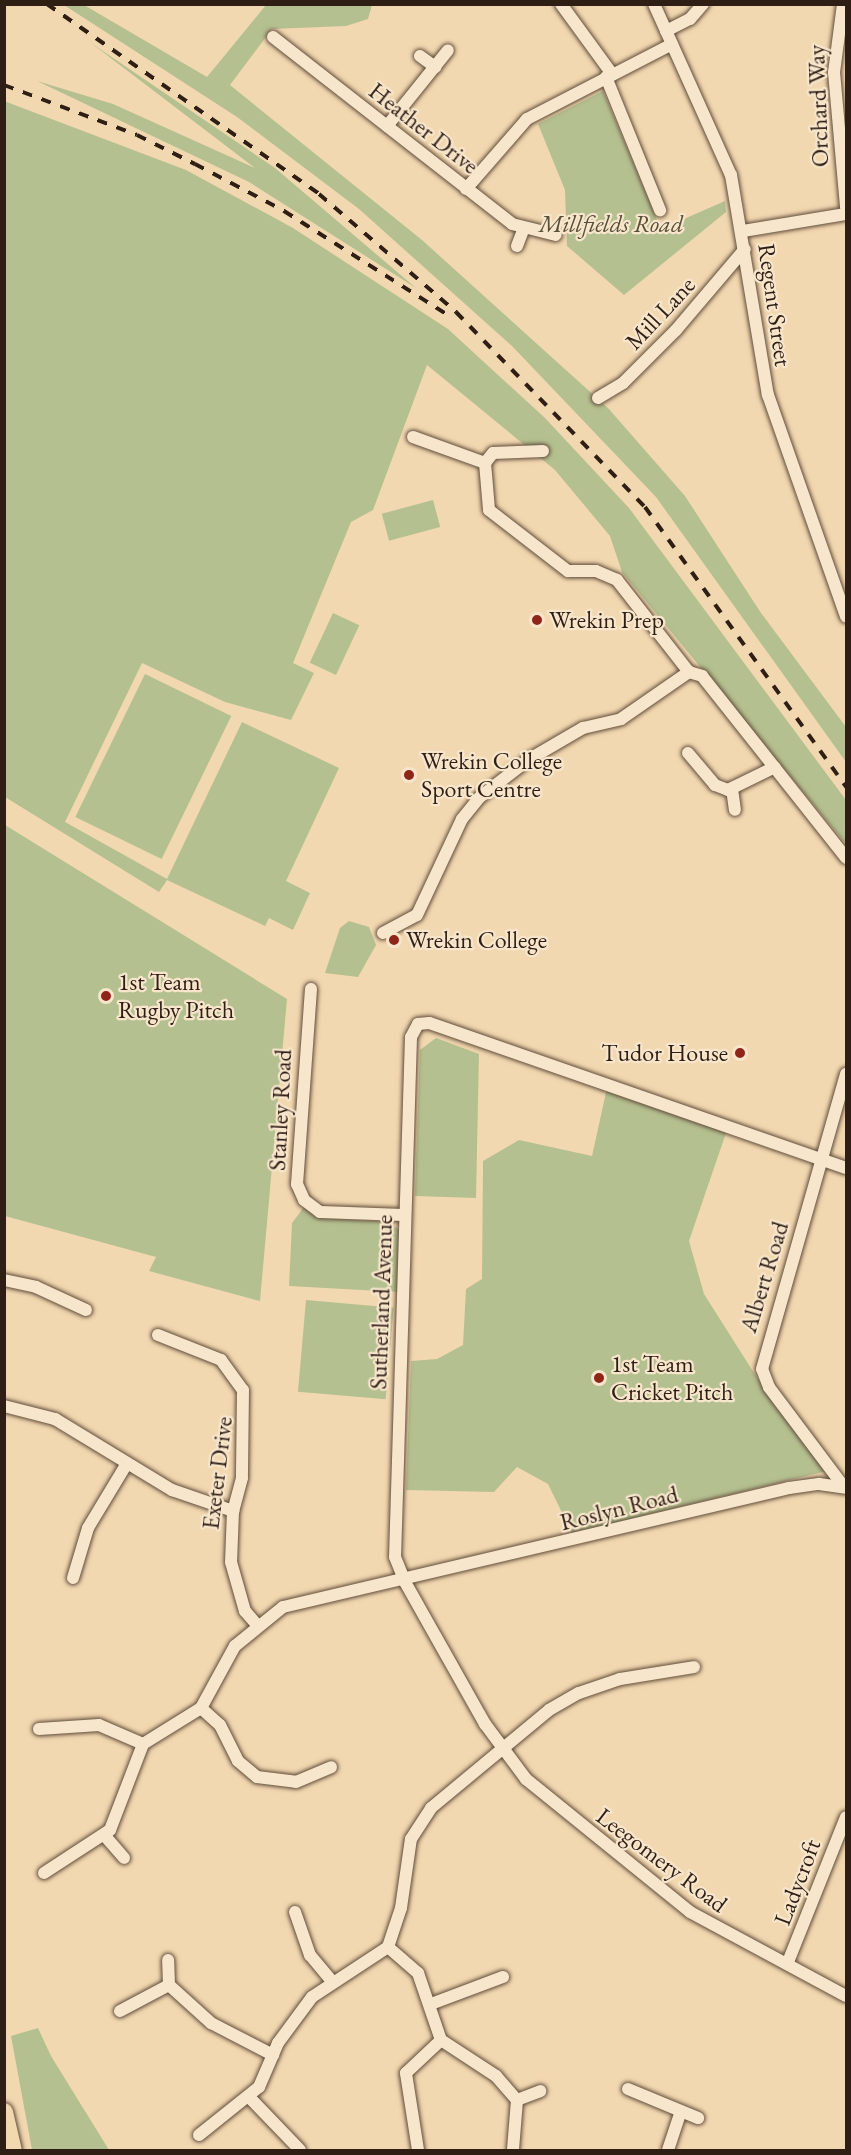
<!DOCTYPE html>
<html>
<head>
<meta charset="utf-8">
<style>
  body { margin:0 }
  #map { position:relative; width:851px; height:2155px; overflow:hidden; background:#f2d8b0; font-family:"EB Garamond",serif }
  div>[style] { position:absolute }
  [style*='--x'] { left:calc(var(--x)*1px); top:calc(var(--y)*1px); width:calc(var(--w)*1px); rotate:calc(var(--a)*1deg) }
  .green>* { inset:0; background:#b5c090; transform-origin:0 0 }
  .roads { filter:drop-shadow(0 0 2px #604c3b) drop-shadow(0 0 2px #604c3b) }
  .street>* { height:12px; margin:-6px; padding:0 6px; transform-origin:6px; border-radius:6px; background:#f7e6cc }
  .primary>* { height:18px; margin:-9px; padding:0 9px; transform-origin:9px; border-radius:9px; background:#f2d8b0 }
  .rail>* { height:4px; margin-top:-2px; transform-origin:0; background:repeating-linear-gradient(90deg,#2f1e14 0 10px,transparent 0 20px) }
  .dots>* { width:16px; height:16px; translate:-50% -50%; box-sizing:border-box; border:3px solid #f7e6cc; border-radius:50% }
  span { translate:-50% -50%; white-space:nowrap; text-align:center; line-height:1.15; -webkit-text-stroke:4.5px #f7e6cc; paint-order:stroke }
  .street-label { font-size:24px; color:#2f1e14 }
  .park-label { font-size:24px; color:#574f39; font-style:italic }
  .poi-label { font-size:24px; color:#2f1e14 }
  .left { translate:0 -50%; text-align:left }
  .right { translate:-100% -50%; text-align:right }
  .frame { position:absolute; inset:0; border:6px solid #2f1e14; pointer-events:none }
</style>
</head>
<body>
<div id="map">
  <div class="green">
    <i style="clip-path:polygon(64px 5px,84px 5px,207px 77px,266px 5px,372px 5px,368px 19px,346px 26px,272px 29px,230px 85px,422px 240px,608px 408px,685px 496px,761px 613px,846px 727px,846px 762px,656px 497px,512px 346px,359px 209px,237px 117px)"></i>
    <i style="clip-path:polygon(91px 43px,275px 168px,416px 288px,249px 182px,37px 81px,113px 104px,255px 168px)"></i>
    <i style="clip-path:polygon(603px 91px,661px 229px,725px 201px,726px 212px,624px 295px,567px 246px,565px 190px,538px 124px)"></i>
    <i style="clip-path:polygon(4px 101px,186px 170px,293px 228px,448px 329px,545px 418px,629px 508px,846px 800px,846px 844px,622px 572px,610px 536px,555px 470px,427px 365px,373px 510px,351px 522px,293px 663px,314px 673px,291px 720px,225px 702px,142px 663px,65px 822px,167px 879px,242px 722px,339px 768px,286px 881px,310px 893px,293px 930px,269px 918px,265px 926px,167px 880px,159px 892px,5px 797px)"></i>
    <i style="left:433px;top:500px;width:28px;height:53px;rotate:75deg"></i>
    <i style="left:333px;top:613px;width:29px;height:55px;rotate:25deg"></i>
    <i style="left:145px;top:674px;width:96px;height:159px;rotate:26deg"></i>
    <i style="clip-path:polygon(5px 825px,287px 999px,260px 1301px,149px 1271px,156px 1257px,5px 1216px)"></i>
    <i style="clip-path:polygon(349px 921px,369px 927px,376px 945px,358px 977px,325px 973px,340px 928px)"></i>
    <i style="clip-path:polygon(436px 1038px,479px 1054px,476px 1198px,415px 1196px,420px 1050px)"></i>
    <i style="clip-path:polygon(607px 1088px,727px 1130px,689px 1241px,704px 1294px,773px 1403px,827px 1471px,572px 1533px,548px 1484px,517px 1467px,494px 1492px,406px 1490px,411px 1361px,437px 1359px,463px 1345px,466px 1289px,482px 1279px,483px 1161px,519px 1140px,592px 1156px)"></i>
    <i style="clip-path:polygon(304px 1207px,318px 1218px,390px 1222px,399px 1230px,398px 1292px,289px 1286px,292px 1223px)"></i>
    <i style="left:306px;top:1300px;width:88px;height:92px;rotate:5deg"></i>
    <i style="clip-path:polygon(38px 2028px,51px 2056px,109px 2150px,32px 2150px,11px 2036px)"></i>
  </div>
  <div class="roads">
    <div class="street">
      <i style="--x:561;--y:4;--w:87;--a:53.9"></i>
      <i style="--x:654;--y:4;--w:188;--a:65.8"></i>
      <i style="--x:731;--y:175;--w:223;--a:80.5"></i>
      <i style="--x:768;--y:395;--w:235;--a:70.6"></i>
      <i style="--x:843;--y:4;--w:69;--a:97.5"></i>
      <i style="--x:834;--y:72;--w:136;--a:84.9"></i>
      <i style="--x:666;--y:31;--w:27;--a:-27"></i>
      <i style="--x:690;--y:19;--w:20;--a:-49"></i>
      <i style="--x:273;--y:37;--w:303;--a:38"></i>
      <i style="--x:512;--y:224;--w:45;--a:14"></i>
      <i style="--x:420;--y:56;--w:19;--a:36"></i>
      <i style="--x:606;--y:77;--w:144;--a:67.9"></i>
      <i style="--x:387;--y:126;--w:97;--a:-51.2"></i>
      <i style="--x:466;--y:189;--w:93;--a:-48.9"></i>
      <i style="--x:527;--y:119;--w:163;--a:-27.3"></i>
      <i style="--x:743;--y:231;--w:104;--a:-9.4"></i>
      <i style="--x:517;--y:246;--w:17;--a:-69"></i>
      <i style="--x:598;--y:398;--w:29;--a:-31"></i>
      <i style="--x:623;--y:383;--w:75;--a:-45"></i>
      <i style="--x:676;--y:330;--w:106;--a:-49.6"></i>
      <i style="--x:413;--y:437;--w:77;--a:19.9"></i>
      <i style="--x:543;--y:451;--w:50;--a:177.7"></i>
      <i style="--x:493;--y:453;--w:13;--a:129"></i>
      <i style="--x:485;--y:463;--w:47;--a:85.1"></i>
      <i style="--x:489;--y:510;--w:100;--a:37.7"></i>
      <i style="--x:568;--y:571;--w:28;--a:0"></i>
      <i style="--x:596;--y:571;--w:23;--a:23"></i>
      <i style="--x:617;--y:580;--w:117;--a:52"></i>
      <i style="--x:688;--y:753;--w:42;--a:49.8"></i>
      <i style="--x:715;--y:785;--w:14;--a:21"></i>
      <i style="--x:728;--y:790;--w:52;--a:-26.1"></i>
      <i style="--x:732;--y:789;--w:21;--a:82"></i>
      <i style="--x:383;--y:933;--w:38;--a:-28"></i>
      <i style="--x:417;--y:915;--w:106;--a:-64.9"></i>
      <i style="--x:462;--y:819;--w:28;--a:-51"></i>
      <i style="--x:480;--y:797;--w:61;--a:-37.6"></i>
      <i style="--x:528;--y:760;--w:64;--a:-30.2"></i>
      <i style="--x:583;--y:728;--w:39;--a:-13"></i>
      <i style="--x:621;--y:719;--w:83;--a:-34.7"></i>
      <i style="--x:689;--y:672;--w:14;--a:17"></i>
      <i style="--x:702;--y:676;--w:232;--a:51.6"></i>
      <i style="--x:311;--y:989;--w:196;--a:94.1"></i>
      <i style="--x:297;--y:1184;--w:17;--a:66"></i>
      <i style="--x:304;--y:1200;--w:20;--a:37"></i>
      <i style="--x:320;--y:1212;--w:84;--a:2"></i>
      <i style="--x:846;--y:1168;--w:441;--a:-160.8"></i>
      <i style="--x:429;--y:1023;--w:11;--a:175"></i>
      <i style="--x:418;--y:1024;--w:15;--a:118"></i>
      <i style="--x:411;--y:1037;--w:520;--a:91.76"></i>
      <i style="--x:395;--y:1557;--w:27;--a:68"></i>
      <i style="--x:405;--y:1582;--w:163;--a:60.6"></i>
      <i style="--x:485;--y:1724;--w:69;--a:53.3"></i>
      <i style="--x:526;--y:1779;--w:211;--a:39"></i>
      <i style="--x:690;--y:1912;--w:177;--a:28.3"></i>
      <i style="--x:4;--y:1280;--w:33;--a:12"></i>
      <i style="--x:36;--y:1287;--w:55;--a:24.7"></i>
      <i style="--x:158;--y:1335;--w:68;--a:21.6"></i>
      <i style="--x:221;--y:1360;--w:37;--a:54"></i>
      <i style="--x:243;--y:1390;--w:88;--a:90.7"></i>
      <i style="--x:242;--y:1478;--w:34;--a:105"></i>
      <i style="--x:233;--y:1511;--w:51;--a:92.2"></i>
      <i style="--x:231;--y:1562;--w:51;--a:74.1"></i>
      <i style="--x:245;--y:1611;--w:18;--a:49"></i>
      <i style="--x:4;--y:1406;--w:53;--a:14.3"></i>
      <i style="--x:55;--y:1419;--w:137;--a:31.3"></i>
      <i style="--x:172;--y:1490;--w:65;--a:19"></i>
      <i style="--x:844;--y:1487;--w:125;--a:-126.9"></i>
      <i style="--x:769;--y:1387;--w:19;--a:-111"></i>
      <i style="--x:762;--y:1369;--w:307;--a:-74.1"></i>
      <i style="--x:73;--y:1578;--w:52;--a:-73.3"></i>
      <i style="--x:88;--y:1528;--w:74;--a:-58.9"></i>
      <i style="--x:201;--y:1708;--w:25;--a:42"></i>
      <i style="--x:220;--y:1725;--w:40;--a:63.4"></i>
      <i style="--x:238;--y:1761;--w:25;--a:40"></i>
      <i style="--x:257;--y:1777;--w:39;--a:7"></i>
      <i style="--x:296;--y:1782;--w:38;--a:-23"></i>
      <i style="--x:39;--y:1729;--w:60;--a:-3.8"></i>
      <i style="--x:99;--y:1725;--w:48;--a:23.4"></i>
      <i style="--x:105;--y:1836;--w:29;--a:49"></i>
      <i style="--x:44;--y:1873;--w:79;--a:-33.1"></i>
      <i style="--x:110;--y:1830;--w:92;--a:-69"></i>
      <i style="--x:143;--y:1744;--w:68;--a:-31.8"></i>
      <i style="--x:201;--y:1708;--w:71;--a:-61.3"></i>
      <i style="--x:235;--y:1646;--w:62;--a:-39.1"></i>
      <i style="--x:283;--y:1607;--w:520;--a:-13.23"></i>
      <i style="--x:789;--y:1488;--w:30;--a:-8"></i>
      <i style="--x:819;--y:1484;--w:27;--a:8"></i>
      <i style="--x:295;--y:1912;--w:46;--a:70.8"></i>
      <i style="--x:310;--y:1955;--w:35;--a:50"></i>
      <i style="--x:388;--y:1947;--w:40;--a:41"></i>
      <i style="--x:418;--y:1973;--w:71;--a:71.1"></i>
      <i style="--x:441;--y:2040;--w:66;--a:33.2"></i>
      <i style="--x:496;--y:2076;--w:32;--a:49"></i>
      <i style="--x:517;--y:2100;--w:50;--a:94.6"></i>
      <i style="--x:788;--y:1962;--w:156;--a:-68.2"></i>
      <i style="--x:169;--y:1985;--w:57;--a:42.1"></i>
      <i style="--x:211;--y:2023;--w:70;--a:27.3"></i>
      <i style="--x:431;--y:2004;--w:77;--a:-20.6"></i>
      <i style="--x:120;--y:2011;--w:55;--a:-28"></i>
      <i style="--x:169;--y:1985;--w:25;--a:-92"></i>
      <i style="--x:628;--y:2089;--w:76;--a:22.5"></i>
      <i style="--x:250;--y:2098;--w:72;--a:46.1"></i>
      <i style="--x:517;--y:2100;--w:25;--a:-21"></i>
      <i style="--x:199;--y:2135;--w:77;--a:-38.7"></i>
      <i style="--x:259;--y:2087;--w:48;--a:-66.6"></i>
      <i style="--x:278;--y:2043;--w:57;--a:-53.5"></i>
      <i style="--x:312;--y:1997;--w:91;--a:-33.3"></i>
      <i style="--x:388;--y:1947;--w:41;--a:-71.6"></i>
      <i style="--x:401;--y:1908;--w:70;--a:-81.8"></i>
      <i style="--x:411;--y:1839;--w:37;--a:-57"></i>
      <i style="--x:431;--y:1808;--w:153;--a:-39.7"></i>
      <i style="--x:549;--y:1710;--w:34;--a:-30"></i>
      <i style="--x:579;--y:1693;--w:43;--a:-18.9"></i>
      <i style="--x:620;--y:1679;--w:75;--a:-9.2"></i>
      <i style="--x:418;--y:2150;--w:78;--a:-98.9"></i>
      <i style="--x:406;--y:2073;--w:48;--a:-43.3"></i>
      <i style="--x:668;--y:2150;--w:41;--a:-71.6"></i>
    </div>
    <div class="primary">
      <i style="--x:4;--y:2112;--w:39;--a:77"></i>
    </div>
  </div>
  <div class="rail">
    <i style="--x:47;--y:4;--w:332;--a:34.9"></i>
    <i style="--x:319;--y:194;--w:181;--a:40.7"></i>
    <i style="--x:456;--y:312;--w:272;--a:45.9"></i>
    <i style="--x:645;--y:507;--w:345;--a:54.3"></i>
    <i style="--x:4;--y:85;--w:142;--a:20.6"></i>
    <i style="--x:137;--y:135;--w:65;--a:26.6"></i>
    <i style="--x:195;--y:164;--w:101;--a:27.8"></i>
    <i style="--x:284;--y:211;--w:198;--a:32.4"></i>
  </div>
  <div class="dots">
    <i style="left:537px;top:620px;background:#8f2418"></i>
    <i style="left:409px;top:775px;background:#8f2418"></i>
    <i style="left:394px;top:940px;background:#8f2418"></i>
    <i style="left:106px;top:996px;background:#8f2418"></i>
    <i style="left:740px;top:1053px;background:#8f2418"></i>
    <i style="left:599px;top:1378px;background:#8f2418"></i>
  </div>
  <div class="street-label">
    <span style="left:818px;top:106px;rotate:-92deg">Orchard Way</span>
    <span style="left:424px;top:128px;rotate:38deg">Heather Drive</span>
    <span style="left:775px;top:305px;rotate:82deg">Regent Street</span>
    <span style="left:660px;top:313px;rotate:-47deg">Mill Lane</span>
    <span style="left:280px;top:1110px;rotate:-87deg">Stanley Road</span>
    <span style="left:764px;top:1277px;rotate:-73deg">Albert Road</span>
    <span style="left:381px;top:1302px;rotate:-88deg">Sutherland Avenue</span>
    <span style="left:217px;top:1473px;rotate:-83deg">Exeter Drive</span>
    <span style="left:619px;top:1508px;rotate:-14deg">Roslyn Road</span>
    <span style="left:662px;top:1860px;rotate:37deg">Leegomery Road</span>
    <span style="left:797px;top:1882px;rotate:-69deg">Ladycroft</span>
  </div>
  <div class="park-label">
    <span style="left:611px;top:224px">Millfields Road</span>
  </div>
  <div class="poi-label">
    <span class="left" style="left:549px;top:620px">Wrekin Prep</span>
    <span class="left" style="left:421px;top:775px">Wrekin College<br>Sport Centre</span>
    <span class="left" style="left:406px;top:940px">Wrekin College</span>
    <span class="left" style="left:118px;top:996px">1st Team<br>Rugby Pitch</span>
    <span class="right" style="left:728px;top:1053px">Tudor House</span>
    <span class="left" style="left:611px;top:1378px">1st Team<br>Cricket Pitch</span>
  </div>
  <div class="frame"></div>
</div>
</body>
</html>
